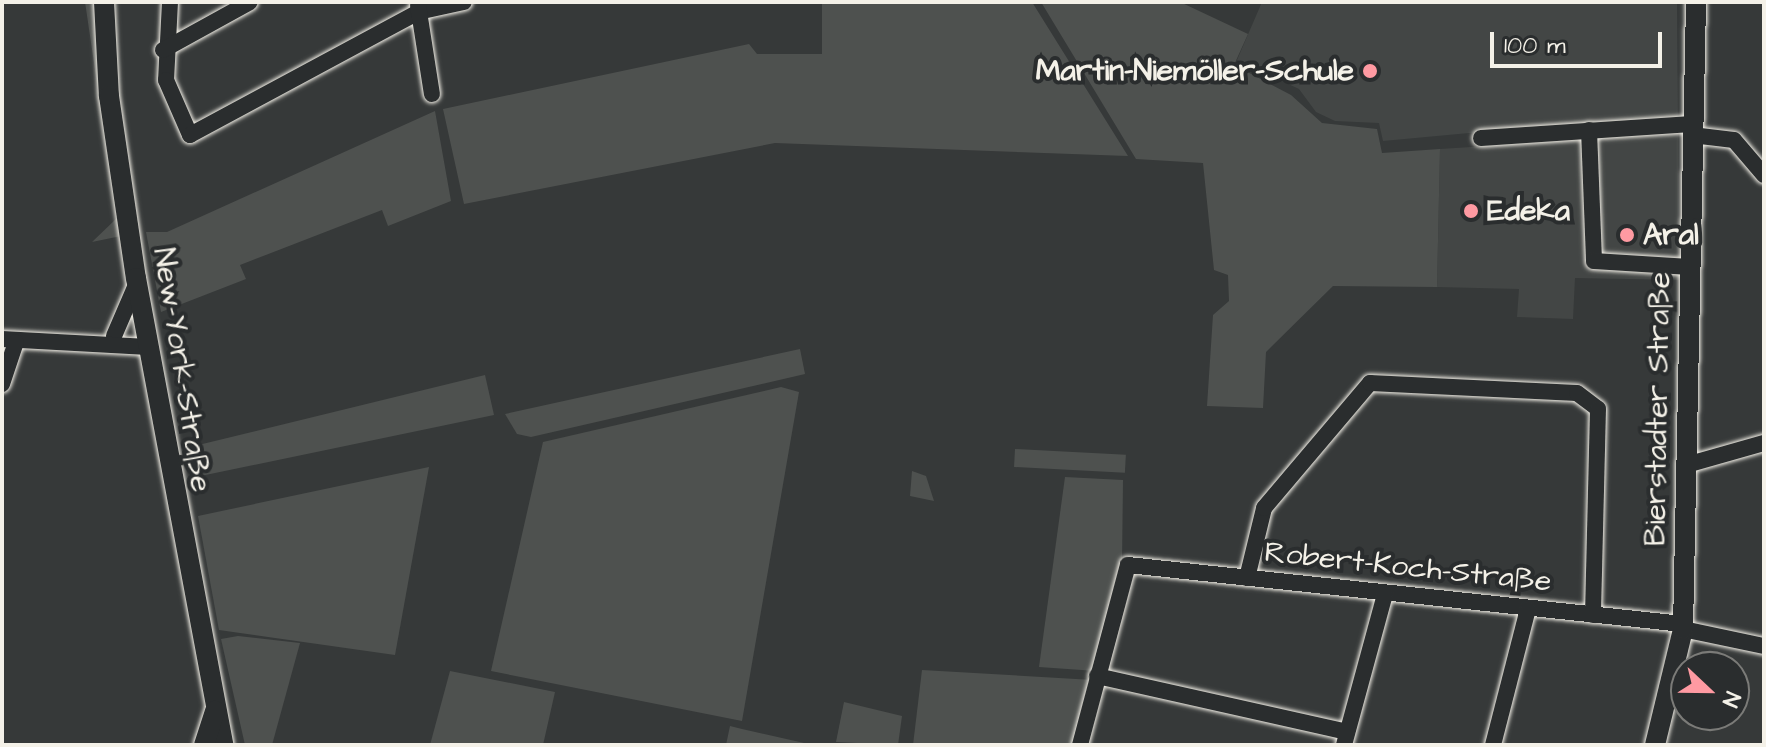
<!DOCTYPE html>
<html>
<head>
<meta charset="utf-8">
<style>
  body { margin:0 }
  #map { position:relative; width:1766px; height:747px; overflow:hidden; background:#363939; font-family:"Architects Daughter",sans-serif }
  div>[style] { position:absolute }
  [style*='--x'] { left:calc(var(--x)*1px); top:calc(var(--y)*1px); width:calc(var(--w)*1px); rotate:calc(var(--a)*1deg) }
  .built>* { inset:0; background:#434645 }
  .green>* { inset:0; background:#4e514f; transform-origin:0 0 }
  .roads { filter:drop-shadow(0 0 2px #f4f1e8) drop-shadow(0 0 2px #f4f1e8) }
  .minor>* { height:16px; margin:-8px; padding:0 8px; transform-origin:8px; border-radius:8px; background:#2a2d2e }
  .major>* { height:20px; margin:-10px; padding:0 10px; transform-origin:10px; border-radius:10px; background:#2a2d2e }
  .dots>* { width:22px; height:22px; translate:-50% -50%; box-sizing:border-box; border:4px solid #2a2d2e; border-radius:50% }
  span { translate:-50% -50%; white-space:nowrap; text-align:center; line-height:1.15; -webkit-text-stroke:8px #2a2d2e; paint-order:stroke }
  .poi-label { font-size:30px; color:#f4f1e8; font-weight:700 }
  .right { translate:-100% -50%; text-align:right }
  .left { translate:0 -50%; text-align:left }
  .street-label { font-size:30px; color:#f4f1e8 }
  .frame { position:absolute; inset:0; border:4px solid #f4f1e8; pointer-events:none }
  .north { position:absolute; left:1670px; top:651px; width:80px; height:80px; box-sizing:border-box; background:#2a2d2e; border:2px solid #7b7b78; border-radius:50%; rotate:112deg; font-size:22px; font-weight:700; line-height:32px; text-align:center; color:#f4f1e8 }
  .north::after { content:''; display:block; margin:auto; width:28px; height:36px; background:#ff9aa2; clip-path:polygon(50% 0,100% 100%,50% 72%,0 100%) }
  .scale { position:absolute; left:1490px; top:32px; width:172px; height:36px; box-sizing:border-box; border:4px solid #f4f1e8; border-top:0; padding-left:10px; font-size:24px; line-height:28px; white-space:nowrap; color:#f4f1e8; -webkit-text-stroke:6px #2a2d2e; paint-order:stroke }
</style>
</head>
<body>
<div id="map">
  <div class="built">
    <i style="clip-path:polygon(1262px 2px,1677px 2px,1679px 280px,1575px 278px,1573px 319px,1517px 317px,1519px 289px,1437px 287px,1440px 149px,1578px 140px,1578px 123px,1383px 141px,1379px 123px,1335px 121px,1316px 112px,1299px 89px,1237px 60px)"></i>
  </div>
  <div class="green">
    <i style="clip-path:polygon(85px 2px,94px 2px,121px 236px,92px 242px,117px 218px)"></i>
    <i style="clip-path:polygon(822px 2px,1032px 2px,1128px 156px,775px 143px,464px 204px,443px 109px,749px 44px,757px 54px,822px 54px)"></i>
    <i style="clip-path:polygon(1041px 2px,1180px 2px,1248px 34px,1234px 65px,1291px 95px,1322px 123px,1377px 129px,1382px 153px,1440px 149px,1437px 287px,1333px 286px,1266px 352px,1263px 408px,1207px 406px,1213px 315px,1229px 301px,1228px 275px,1214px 270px,1203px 163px,1136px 159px)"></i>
    <i style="clip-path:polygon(435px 111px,451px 201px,388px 226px,382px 210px,240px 265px,246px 279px,161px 312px,146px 232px,167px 232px)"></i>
    <i style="clip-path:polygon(800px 349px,805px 374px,531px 437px,517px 434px,505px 414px)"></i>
    <i style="clip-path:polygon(485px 375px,494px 415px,191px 478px,186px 448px)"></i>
    <i style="clip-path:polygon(781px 387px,799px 392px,742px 721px,491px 671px,543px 442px)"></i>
    <i style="left:1015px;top:449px;width:111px;height:18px;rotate:3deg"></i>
    <i style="clip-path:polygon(429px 467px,395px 655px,219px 630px,198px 516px)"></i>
    <i style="clip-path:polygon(912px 471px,926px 476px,934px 501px,910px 496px)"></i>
    <i style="clip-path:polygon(1065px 477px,1123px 480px,1122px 564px,1096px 671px,1039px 667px)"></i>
    <i style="clip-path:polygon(238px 636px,300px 643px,272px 745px,245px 745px,221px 639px)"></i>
    <i style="clip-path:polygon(922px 670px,1093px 680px,1077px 745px,913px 745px)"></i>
    <i style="clip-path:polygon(450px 671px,555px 692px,543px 745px,430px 745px)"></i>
    <i style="clip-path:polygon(844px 702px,902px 716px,898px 745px,836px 742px)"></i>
    <i style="clip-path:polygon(730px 726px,742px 729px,813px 745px,726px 745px)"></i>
  </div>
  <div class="roads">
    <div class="minor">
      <i style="--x:170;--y:2;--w:78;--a:92.9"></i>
      <i style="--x:166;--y:80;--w:60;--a:66.4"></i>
      <i style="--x:190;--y:135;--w:259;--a:-28.3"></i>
      <i style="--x:418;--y:12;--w:47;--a:-12.3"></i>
      <i style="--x:418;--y:5;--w:90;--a:81.1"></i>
      <i style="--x:163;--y:50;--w:99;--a:-28.9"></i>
      <i style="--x:1589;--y:130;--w:131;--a:87.8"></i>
      <i style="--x:1594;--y:261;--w:96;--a:3.6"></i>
      <i style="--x:1692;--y:135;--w:42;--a:6.8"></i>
      <i style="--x:1734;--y:140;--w:46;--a:49.4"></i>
      <i style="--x:1481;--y:138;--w:211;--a:-3.8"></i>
      <i style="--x:114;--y:336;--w:53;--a:-66.8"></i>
      <i style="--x:2;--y:339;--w:146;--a:3.1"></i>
      <i style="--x:2;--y:384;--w:44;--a:-71.6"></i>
      <i style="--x:1686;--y:465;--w:81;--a:-15.8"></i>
      <i style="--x:1247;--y:578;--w:72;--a:-76.3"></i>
      <i style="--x:1264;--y:508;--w:164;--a:-49.7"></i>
      <i style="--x:1370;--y:383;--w:207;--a:2.8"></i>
      <i style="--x:1577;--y:393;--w:26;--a:37"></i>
      <i style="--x:1598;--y:409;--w:206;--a:91.4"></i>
      <i style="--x:1683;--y:629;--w:83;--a:11.9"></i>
      <i style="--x:1097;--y:676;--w:256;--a:12.6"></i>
      <i style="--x:1080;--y:745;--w:186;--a:-75.1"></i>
      <i style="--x:1128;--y:565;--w:558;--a:6.07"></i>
      <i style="--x:1344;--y:745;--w:156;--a:-74.8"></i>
      <i style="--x:1493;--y:745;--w:140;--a:-75.6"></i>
    </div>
    <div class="major">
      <i style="--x:104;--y:2;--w:94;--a:87"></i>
      <i style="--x:109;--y:96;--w:184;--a:81.6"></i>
      <i style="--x:136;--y:278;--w:475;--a:79.4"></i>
      <i style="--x:204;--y:745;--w:36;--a:-72"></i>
      <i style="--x:1655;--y:745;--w:119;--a:-76.4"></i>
      <i style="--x:1683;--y:629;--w:627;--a:-88.81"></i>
    </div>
  </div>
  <div class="dots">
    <i style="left:1370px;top:71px;background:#ff9aa2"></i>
    <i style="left:1471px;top:211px;background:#ff9aa2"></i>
    <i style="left:1627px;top:235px;background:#ff9aa2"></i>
  </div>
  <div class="poi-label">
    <span class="right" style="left:1354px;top:71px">Martin-Niemöller-Schule</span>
    <span class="left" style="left:1487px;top:211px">Edeka</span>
    <span class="left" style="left:1643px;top:235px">Aral</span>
  </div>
  <div class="street-label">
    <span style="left:182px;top:370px;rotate:81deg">New-York-Straße</span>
    <span style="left:1658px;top:409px;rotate:-89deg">Bierstadter Straße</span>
    <span style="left:1408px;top:567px;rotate:6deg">Robert-Koch-Straße</span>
  </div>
  <div class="frame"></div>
  <div class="north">N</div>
  <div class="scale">100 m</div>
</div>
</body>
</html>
